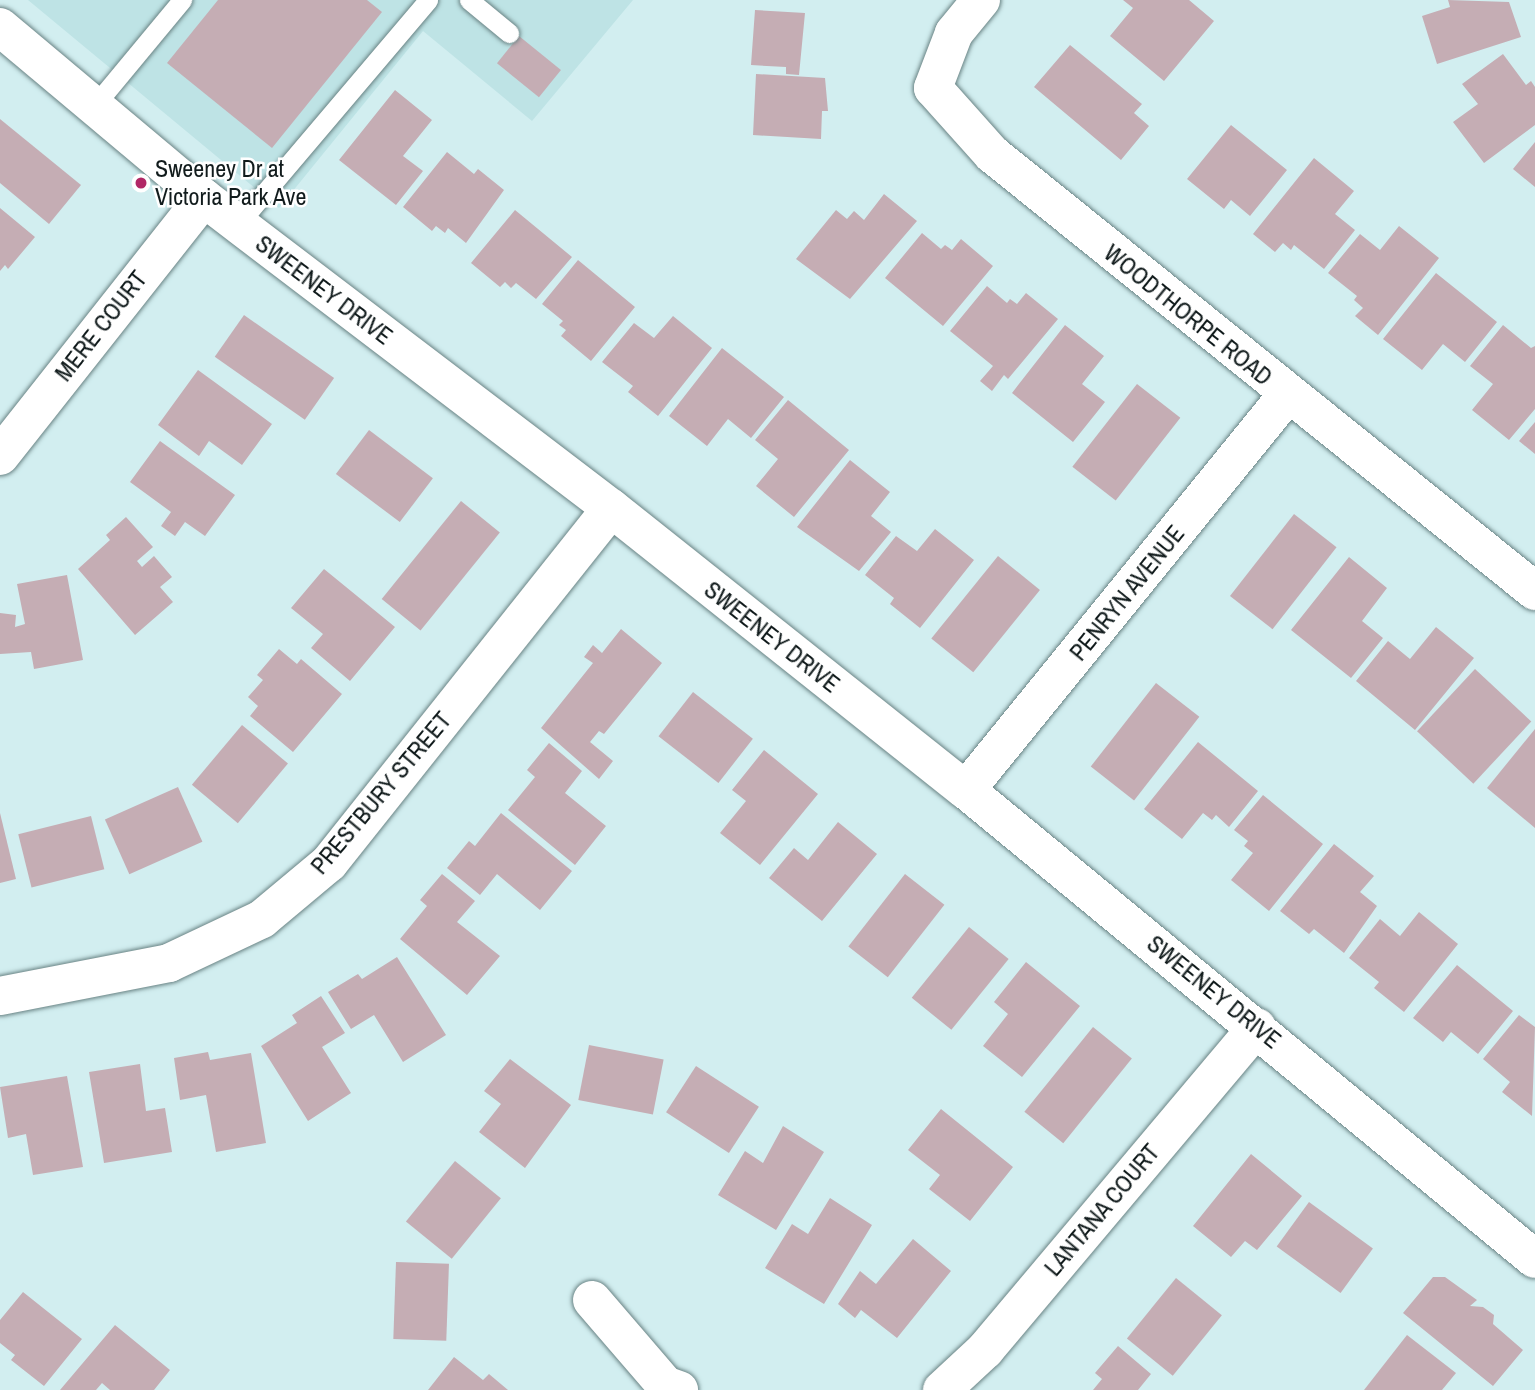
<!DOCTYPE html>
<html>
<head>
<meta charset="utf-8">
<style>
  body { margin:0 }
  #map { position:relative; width:1535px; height:1390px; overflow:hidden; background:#d2eef0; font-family:"Archivo Narrow",sans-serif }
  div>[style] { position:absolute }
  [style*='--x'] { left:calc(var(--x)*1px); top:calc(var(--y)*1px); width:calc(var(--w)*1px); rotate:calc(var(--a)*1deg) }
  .built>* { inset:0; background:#bee3e5 }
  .building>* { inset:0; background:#c5adb4; transform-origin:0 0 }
  .roads { filter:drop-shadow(0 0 2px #698384) drop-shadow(0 0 2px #698384) }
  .lane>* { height:19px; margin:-9.5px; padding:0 9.5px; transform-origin:9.5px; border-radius:9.5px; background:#fff }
  .street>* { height:38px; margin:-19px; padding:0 19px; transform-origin:19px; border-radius:19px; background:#fff }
  .dots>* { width:19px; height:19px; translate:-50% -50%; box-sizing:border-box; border:4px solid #fff; border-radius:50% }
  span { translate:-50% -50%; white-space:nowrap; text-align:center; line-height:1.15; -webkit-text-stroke:5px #fff; paint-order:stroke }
  .poi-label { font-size:24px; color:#111b1c }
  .left { translate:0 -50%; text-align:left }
  .street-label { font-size:24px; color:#111b1c }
</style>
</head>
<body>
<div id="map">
  <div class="built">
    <i style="clip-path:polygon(28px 0,633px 0,532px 121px,423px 31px,279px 208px)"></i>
  </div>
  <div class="building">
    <i style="clip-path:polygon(218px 0,367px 0,382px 12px,272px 148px,167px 63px)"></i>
    <i style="clip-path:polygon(1123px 0,1189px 0,1214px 21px,1164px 81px,1110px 36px,1133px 8px)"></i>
    <i style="clip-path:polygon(1448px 0,1509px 2px,1521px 37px,1437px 64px,1422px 16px,1450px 7px)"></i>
    <i style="clip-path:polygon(755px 10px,805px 13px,799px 75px,786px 74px,786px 67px,751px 65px)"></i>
    <i style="left:519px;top:36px;width:54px;height:35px;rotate:39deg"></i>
    <i style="clip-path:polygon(1070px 45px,1142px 104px,1134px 113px,1149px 126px,1121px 160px,1034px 87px)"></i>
    <i style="clip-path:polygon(1503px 54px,1526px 85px,1531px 81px,1535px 87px,1535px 125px,1484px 163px,1453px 122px,1478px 104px,1462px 84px)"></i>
    <i style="clip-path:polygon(756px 74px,825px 78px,828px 111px,822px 111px,821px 139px,753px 135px)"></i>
    <i style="clip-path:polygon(395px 90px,432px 120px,403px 156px,423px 171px,396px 205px,339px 160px)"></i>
    <i style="clip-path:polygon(0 119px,81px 185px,49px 224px,0 183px)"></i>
    <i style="clip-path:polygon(1231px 125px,1287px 170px,1250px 216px,1231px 200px,1224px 209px,1187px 179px)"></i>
    <i style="clip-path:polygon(1535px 142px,1535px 187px,1513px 169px)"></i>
    <i style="clip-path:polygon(447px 152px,474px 174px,478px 169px,504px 190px,466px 243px,448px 228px,445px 233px,436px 226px,432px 231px,403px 207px)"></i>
    <i style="clip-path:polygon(1314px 158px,1354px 191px,1335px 214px,1355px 230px,1324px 269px,1294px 245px,1291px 250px,1283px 243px,1275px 252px,1253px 234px)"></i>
    <i style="clip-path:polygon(884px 194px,917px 221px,850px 299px,796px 259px,836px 210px,847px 219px,854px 211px,864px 220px)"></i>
    <i style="clip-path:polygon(0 208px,35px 237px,8px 269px,5px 265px,0 271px)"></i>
    <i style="clip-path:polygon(515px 210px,572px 257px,536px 299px,516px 283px,511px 288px,505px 282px,500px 287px,471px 263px)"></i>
    <i style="clip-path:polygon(1399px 226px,1439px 258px,1378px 335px,1355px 316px,1363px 308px,1354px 300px,1357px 296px,1328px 273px,1360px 234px,1380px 250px)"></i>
    <i style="clip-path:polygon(922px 233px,941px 249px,945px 245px,952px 250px,961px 239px,993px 266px,943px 326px,885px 278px)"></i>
    <i style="clip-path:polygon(578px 260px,635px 307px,591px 361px,561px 336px,566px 330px,559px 325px,563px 321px,542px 304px)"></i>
    <i style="clip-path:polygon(1436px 273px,1497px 322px,1465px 362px,1443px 344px,1422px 370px,1383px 339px)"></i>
    <i style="clip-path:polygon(987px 286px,1007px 303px,1010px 299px,1017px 304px,1026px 293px,1058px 319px,1008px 379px,1004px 375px,992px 391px,980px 381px,993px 366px,950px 331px)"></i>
    <i style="left:244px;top:315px;width:110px;height:51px;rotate:35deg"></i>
    <i style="clip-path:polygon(673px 316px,712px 348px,658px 416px,628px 392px,633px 386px,602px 362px,634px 323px,654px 338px)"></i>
    <i style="clip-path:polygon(1065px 325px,1104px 356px,1082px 384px,1105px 402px,1073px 442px,1012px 393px)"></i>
    <i style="clip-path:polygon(1503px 325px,1531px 348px,1535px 346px,1535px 409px,1509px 440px,1472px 410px,1493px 384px,1470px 366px)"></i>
    <i style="clip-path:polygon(722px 348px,784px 397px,751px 438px,728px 419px,707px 446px,669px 416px)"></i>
    <i style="clip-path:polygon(198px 370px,272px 424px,242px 465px,209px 441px,199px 456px,158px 425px)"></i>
    <i style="left:1137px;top:384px;width:55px;height:105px;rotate:38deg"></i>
    <i style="clip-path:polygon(788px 400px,849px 450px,794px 517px,756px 486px,778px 459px,755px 440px)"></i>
    <i style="clip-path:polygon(1535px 422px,1535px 454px,1519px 441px)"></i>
    <i style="left:369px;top:430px;width:80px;height:55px;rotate:37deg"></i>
    <i style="clip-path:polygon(160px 441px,235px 495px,205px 536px,185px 522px,175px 536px,161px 526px,171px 512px,130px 482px)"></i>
    <i style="clip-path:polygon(850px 460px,890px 492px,871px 516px,891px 532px,859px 571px,797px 527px)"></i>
    <i style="left:461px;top:501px;width:50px;height:126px;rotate:39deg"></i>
    <i style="left:1294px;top:514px;width:54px;height:104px;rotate:38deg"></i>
    <i style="clip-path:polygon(126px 517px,153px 547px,137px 561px,142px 567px,154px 556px,172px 577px,160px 587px,173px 602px,135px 635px,78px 569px,110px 540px,106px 535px)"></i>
    <i style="clip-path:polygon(935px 529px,974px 560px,920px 628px,890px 604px,894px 598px,865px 575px,896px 536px,917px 551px)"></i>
    <i style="left:998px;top:556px;width:54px;height:106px;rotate:39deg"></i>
    <i style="clip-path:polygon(1349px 557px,1387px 588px,1362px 621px,1383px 638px,1351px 678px,1291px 630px)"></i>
    <i style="clip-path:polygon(324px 569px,395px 627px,350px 681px,311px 648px,323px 634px,291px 608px)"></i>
    <i style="clip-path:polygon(67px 575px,83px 660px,34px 669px,31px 652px,0 654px,0 613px,16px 615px,15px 627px,25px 624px,17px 584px)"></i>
    <i style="clip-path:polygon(1436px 627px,1474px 658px,1415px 730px,1356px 681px,1388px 641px,1410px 659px)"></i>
    <i style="clip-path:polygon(621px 629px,662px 663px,604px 734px,599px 731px,590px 742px,613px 761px,599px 779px,541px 728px,593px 663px,584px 657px,593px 645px,602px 653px)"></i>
    <i style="clip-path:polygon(279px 649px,297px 664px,301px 659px,342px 694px,293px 752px,250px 716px,258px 706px,248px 697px,263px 680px,257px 675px)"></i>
    <i style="left:1475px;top:669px;width:77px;height:85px;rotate:43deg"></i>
    <i style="left:1156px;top:683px;width:55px;height:106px;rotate:38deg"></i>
    <i style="left:693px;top:692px;width:76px;height:56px;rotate:38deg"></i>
    <i style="left:242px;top:725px;width:60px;height:78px;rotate:40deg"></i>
    <i style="clip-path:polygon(1535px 729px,1535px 828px,1487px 788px)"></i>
    <i style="clip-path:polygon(1198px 742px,1258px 791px,1229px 827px,1216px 815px,1212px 820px,1203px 813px,1182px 839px,1144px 809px)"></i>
    <i style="clip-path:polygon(549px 743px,582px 771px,565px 793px,606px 826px,575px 865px,508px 810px,535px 777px,527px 770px)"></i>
    <i style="clip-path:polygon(764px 750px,818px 794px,760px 865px,720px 833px,746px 801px,732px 790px)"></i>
    <i style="left:178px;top:787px;width:60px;height:80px;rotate:66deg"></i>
    <i style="clip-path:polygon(1263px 795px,1323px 844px,1269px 911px,1231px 880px,1253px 853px,1244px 846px,1248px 841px,1234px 830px)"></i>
    <i style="clip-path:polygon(0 813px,16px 879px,0 883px)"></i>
    <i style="clip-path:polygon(501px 813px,572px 871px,540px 910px,497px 874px,480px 895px,447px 868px,469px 841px,475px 846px)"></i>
    <i style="left:91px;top:816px;width:55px;height:75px;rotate:76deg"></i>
    <i style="clip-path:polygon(838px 822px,877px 854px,822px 921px,769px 878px,794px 848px,808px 860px)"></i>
    <i style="clip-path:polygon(1334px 844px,1374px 876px,1360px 892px,1377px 906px,1344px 953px,1314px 929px,1309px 934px,1280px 911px)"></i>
    <i style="clip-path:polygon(442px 874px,475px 901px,457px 922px,500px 956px,467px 995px,400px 939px,427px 906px,420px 900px)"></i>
    <i style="left:905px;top:874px;width:50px;height:92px;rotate:38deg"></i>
    <i style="clip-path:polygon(1419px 912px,1458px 944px,1404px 1012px,1374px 988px,1379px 982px,1349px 958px,1380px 919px,1400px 936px)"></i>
    <i style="left:969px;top:927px;width:51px;height:91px;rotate:39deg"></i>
    <i style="clip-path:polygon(397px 957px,446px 1035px,403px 1062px,374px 1015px,351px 1029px,328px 992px,358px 974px,362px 979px)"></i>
    <i style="clip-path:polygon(1026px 962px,1080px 1006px,1022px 1077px,983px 1046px,1008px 1014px,994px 1002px)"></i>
    <i style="clip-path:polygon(1457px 965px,1513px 1011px,1478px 1054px,1451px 1032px,1443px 1042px,1413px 1018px)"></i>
    <i style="clip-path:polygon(321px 996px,345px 1033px,322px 1047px,351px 1093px,308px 1121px,261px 1046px,297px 1023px,292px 1015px)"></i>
    <i style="clip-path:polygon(1519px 1015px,1535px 1027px,1532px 1116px,1502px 1092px,1510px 1082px,1483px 1059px)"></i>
    <i style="left:1093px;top:1027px;width:50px;height:109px;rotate:39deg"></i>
    <i style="left:589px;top:1045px;width:76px;height:56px;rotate:11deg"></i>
    <i style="clip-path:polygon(208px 1052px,210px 1060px,251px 1053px,266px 1143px,216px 1152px,206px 1095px,180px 1100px,174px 1058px)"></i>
    <i style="clip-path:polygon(510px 1059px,571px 1105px,525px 1168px,479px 1132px,501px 1104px,484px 1091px)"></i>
    <i style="clip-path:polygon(140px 1064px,146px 1111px,165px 1108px,172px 1152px,104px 1163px,89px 1072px)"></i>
    <i style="left:696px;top:1066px;width:75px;height:55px;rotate:33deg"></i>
    <i style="clip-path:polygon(67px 1076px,83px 1167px,33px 1175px,26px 1134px,8px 1138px,0 1087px)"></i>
    <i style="clip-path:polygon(941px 1109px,1013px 1167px,970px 1221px,929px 1189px,940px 1175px,908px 1150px)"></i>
    <i style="clip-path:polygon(783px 1126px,824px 1152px,776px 1230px,718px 1195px,745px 1151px,763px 1163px)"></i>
    <i style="clip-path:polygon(1251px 1154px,1302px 1196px,1257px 1250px,1245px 1241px,1231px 1257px,1193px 1226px)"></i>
    <i style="left:455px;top:1161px;width:59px;height:78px;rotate:39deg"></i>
    <i style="clip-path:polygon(830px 1198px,872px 1225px,824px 1304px,765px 1268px,792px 1224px,808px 1234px)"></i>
    <i style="left:1309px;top:1202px;width:79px;height:55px;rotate:36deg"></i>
    <i style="clip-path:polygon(913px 1239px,951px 1271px,897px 1338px,861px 1310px,855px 1318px,838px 1304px,860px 1271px,876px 1284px)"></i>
    <i style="left:396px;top:1262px;width:53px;height:77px;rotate:2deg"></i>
    <i style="clip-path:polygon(1433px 1277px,1445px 1277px,1477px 1300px,1470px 1306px,1483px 1307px,1494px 1315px,1493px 1324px,1523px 1350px,1493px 1386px,1403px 1313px)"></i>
    <i style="left:1176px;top:1278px;width:59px;height:78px;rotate:39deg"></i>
    <i style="clip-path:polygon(23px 1292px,82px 1339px,44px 1386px,11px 1360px,15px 1355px,0 1343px,0 1320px)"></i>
    <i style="clip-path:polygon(115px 1325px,170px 1370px,154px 1390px,110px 1390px,102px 1383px,96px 1390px,60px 1390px)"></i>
    <i style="clip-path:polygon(1407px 1335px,1456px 1373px,1442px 1390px,1364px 1390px)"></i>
    <i style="clip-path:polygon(1118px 1346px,1151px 1374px,1138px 1390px,1093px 1390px,1102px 1379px,1095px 1373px)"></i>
    <i style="clip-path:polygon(454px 1357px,483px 1380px,489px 1374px,508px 1390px,428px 1390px)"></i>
  </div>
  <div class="roads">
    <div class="lane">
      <i style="--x:469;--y:0;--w:52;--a:39.5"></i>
      <i style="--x:94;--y:106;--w:138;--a:-50.3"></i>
      <i style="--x:238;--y:224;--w:294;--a:-49.7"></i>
    </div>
    <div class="street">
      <i style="--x:981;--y:0;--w:43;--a:129.3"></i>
      <i style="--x:954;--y:33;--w:59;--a:110.9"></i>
      <i style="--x:933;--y:88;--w:89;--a:48.2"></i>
      <i style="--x:992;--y:154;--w:697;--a:38.83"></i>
      <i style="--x:0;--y:27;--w:266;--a:40"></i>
      <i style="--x:204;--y:198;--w:512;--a:37.3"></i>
      <i style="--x:611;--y:508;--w:453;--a:38.5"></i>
      <i style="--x:966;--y:790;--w:737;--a:39.5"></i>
      <i style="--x:0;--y:456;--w:329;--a:-51.7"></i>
      <i style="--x:966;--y:790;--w:509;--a:-50.9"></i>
      <i style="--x:0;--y:996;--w:172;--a:-11"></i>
      <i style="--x:169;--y:963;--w:103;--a:-25.3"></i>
      <i style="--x:262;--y:919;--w:87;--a:-39.9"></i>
      <i style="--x:329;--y:863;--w:453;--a:-51.5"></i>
      <i style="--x:592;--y:1300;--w:112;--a:49.3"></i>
      <i style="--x:665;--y:1385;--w:15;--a:20"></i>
      <i style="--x:942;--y:1390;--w:59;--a:-42.9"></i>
      <i style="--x:985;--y:1350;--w:422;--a:-49.9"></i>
    </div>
  </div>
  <div class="dots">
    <i style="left:141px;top:183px;background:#b12766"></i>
  </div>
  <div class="poi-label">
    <span class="left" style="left:155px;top:183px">Sweeney Dr at<br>Victoria Park Ave</span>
  </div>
  <div class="street-label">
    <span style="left:324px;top:290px;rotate:37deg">SWEENEY DRIVE</span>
    <span style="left:1188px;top:315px;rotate:39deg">WOODTHORPE ROAD</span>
    <span style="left:101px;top:326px;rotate:-52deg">MERE COURT</span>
    <span style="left:1127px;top:593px;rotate:-51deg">PENRYN AVENUE</span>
    <span style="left:772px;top:637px;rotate:38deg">SWEENEY DRIVE</span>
    <span style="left:381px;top:793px;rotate:-50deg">PRESTBURY STREET</span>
    <span style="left:1214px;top:992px;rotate:39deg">SWEENEY DRIVE</span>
    <span style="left:1102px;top:1210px;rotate:-50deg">LANTANA COURT</span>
  </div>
</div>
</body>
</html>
